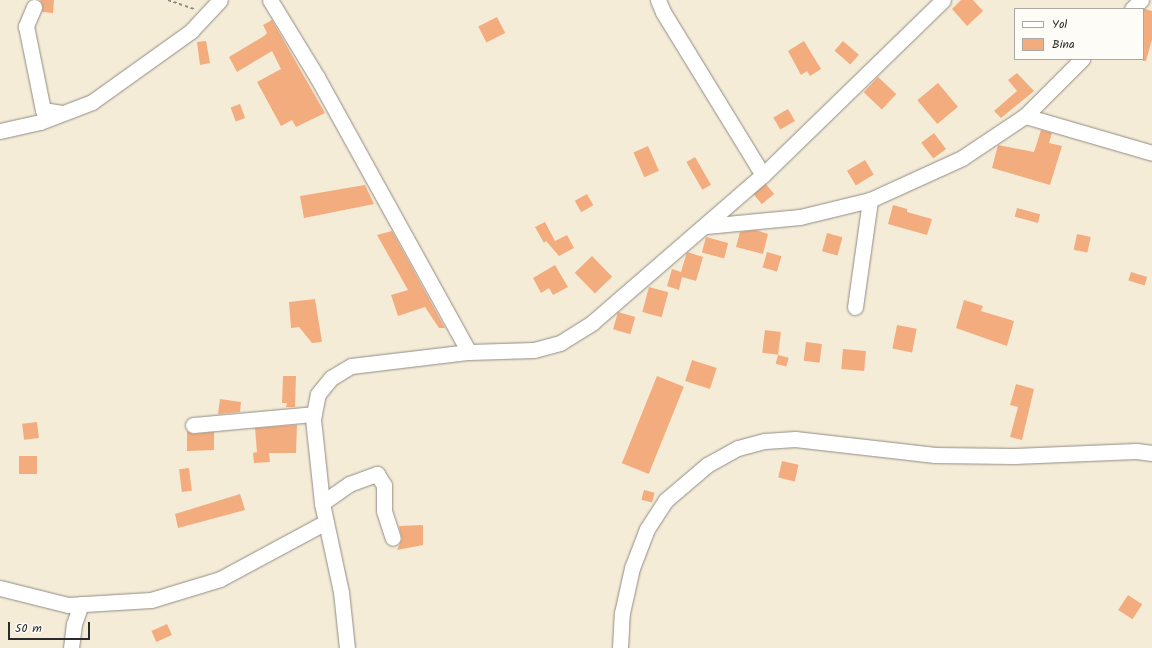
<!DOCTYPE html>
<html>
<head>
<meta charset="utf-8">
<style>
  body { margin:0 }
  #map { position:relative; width:1152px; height:648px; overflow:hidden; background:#f5ecd8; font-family:Kalam,sans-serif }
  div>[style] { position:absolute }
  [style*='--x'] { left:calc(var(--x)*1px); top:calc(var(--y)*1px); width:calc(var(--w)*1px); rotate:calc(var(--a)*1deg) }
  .building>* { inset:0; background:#f3ac7e; transform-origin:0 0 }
  .path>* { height:2px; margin-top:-1px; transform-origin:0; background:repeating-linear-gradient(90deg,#908c82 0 3px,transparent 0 6px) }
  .roads { filter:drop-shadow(0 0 1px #908c82) drop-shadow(0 0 1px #908c82) }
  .minor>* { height:15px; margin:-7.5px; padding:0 7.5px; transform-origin:7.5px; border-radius:7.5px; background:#fff }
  span { translate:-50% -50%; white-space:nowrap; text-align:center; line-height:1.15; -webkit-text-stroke:3px #fdfcf7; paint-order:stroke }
  .legend { position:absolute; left:1014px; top:8px; width:130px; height:52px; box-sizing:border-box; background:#fdfcf7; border:1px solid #a9a8a5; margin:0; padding:5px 7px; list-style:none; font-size:12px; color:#2b2b2b }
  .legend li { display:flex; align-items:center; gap:8px; height:20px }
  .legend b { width:20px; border:1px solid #a9a8a5 }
  .scale { position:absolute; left:8px; top:622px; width:82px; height:18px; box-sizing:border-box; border:2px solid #2b2b2b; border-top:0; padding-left:5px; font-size:12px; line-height:14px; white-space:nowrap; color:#2b2b2b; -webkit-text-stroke:3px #fdfcf7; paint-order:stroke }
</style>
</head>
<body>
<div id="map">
  <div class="building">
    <i style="clip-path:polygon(40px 0,54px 0,53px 13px,42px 12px,43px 6px)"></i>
    <i style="clip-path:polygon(961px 0,973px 0,983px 11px,967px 26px,952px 9px)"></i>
    <i style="clip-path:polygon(1145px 9px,1152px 11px,1152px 39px,1146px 61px,1143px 61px,1143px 11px)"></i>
    <i style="left:497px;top:17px;width:18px;height:21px;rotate:63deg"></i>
    <i style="clip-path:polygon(272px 20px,325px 113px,296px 127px,292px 120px,281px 126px,257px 82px,281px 69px,272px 51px,237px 72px,229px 57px,264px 36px,267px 33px,263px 25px)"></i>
    <i style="clip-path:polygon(206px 41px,210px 63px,200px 65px,197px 42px)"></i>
    <i style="clip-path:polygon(804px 41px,821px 69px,810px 76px,807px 71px,801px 75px,788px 51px)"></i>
    <i style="left:843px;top:41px;width:21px;height:13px;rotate:41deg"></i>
    <i style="clip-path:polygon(1017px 73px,1034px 91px,1001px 118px,994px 111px,1017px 91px,1008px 80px)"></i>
    <i style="left:878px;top:77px;width:25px;height:21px;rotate:43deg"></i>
    <i style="left:938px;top:83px;width:31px;height:27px;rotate:50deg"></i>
    <i style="left:240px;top:104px;width:15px;height:10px;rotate:70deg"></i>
    <i style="left:788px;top:109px;width:14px;height:17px;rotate:60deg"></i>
    <i style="clip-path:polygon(1041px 130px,1052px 133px,1049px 143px,1062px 146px,1050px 185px,992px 168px,998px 145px,1034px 152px)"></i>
    <i style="left:934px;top:133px;width:20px;height:16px;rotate:53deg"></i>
    <i style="left:648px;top:146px;width:27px;height:16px;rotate:66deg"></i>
    <i style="left:695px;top:157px;width:32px;height:10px;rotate:60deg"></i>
    <i style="left:865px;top:160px;width:17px;height:21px;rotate:59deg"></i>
    <i style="left:766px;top:184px;width:13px;height:16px;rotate:51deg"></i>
    <i style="clip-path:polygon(365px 185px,374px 204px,304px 218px,300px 196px)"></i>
    <i style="left:587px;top:194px;width:13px;height:14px;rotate:61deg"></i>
    <i style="clip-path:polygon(893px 205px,907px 209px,907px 212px,932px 219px,927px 235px,888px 224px)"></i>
    <i style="left:1017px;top:208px;width:24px;height:9px;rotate:15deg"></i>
    <i style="clip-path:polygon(545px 222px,555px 241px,567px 235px,574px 248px,559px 256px,546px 241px,544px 243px,535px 227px)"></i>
    <i style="clip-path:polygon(756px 230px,768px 234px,763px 254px,736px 247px,740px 232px)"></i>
    <i style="clip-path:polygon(392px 231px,445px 328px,439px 328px,425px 307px,398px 316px,391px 295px,408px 290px,377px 235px)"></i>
    <i style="left:827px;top:233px;width:16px;height:19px;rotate:15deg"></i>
    <i style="left:1077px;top:234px;width:14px;height:16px;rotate:12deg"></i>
    <i style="left:706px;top:237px;width:23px;height:16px;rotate:15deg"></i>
    <i style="clip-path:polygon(687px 252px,703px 257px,696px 281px,682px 277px,679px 290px,667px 286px,672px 269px,681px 272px)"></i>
    <i style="left:767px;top:252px;width:15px;height:16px;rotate:16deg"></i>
    <i style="left:592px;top:256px;width:29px;height:24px;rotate:46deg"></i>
    <i style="clip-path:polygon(555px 265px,568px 287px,553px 295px,549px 288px,541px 293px,533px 278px)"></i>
    <i style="left:1131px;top:272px;width:17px;height:9px;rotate:17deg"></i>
    <i style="left:649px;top:287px;width:20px;height:26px;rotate:15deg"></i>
    <i style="clip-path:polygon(315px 299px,322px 342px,312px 343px,299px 327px,291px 328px,289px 302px)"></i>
    <i style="clip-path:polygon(964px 300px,983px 306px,981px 311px,1014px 321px,1007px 346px,956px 328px)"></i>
    <i style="left:618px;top:312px;width:18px;height:18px;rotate:16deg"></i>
    <i style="left:897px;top:325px;width:20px;height:24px;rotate:11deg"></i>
    <i style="left:765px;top:330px;width:16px;height:23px;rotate:7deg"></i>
    <i style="left:806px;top:342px;width:16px;height:19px;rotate:7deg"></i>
    <i style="left:843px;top:349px;width:23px;height:20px;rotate:5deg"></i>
    <i style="left:778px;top:355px;width:11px;height:9px;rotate:15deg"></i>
    <i style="left:692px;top:360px;width:26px;height:22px;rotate:18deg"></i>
    <i style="clip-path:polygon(283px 376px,296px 376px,295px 407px,286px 407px,287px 403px,282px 403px)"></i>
    <i style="left:657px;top:376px;width:29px;height:94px;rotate:22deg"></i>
    <i style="clip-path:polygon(1016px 384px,1034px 389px,1022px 440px,1010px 437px,1018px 407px,1010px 405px)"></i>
    <i style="clip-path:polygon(220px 399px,241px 402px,240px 412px,218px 414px)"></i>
    <i style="left:37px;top:422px;width:16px;height:15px;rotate:83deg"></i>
    <i style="clip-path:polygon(297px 425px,296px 453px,269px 453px,270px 462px,254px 463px,253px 453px,257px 452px,255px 428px)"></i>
    <i style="clip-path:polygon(187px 431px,193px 434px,214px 432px,214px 450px,187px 451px)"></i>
    <i style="left:19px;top:456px;width:18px;height:18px"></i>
    <i style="left:782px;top:461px;width:17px;height:17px;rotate:13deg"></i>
    <i style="left:189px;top:468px;width:23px;height:10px;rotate:83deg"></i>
    <i style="left:644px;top:490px;width:11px;height:10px;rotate:15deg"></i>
    <i style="clip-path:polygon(240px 494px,245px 510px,178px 528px,175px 514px)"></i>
    <i style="clip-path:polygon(423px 525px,423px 545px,397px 550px,402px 539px,399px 526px)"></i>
    <i style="left:1128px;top:595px;width:17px;height:18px;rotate:33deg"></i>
    <i style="left:167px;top:624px;width:12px;height:17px;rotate:66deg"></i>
  </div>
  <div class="path">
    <i style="--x:168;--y:0;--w:28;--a:19"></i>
  </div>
  <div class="roads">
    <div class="minor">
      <i style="--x:270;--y:0;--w:90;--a:58.6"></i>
      <i style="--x:317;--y:77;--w:314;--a:61.1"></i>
      <i style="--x:658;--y:0;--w:13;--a:67"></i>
      <i style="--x:663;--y:12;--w:191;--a:58.5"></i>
      <i style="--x:34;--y:7;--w:21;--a:113"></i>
      <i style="--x:26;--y:26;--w:86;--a:78.6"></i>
      <i style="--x:43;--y:110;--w:19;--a:9"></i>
      <i style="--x:1132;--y:9;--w:13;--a:-45"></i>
      <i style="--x:1025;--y:116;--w:132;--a:16.2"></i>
      <i style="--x:0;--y:131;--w:41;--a:-12.7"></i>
      <i style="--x:40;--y:122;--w:56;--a:-21"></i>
      <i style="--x:92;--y:102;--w:122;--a:-35.6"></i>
      <i style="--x:191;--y:31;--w:42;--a:-46.9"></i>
      <i style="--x:706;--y:226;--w:94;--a:-5.5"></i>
      <i style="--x:800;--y:217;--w:72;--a:-13.7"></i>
      <i style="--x:870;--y:200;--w:101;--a:-24.5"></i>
      <i style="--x:962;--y:158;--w:76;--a:-33.7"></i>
      <i style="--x:1025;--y:116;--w:81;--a:-45"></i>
      <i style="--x:855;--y:307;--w:108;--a:-82"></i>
      <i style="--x:193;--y:425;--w:121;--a:-5.2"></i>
      <i style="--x:322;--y:503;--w:33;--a:-35"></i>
      <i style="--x:349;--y:484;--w:30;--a:-20"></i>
      <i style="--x:377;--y:474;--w:13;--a:58"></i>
      <i style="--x:384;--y:485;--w:26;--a:90"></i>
      <i style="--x:384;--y:511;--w:28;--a:72"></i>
      <i style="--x:0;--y:588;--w:70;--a:14"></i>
      <i style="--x:68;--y:605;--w:83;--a:-3.4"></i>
      <i style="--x:151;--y:600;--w:72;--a:-16.9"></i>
      <i style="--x:220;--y:579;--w:120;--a:-28.3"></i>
      <i style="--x:71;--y:648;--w:24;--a:-83"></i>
      <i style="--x:74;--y:624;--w:21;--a:-71"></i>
      <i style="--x:347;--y:648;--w:56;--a:-96.1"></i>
      <i style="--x:341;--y:592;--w:91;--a:-102.1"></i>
      <i style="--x:322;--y:503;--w:84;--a:-96.1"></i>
      <i style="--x:313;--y:419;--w:25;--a:-79"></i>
      <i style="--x:318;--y:394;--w:21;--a:-51"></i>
      <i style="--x:331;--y:378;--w:23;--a:-31"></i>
      <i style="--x:351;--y:366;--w:119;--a:-6.8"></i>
      <i style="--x:469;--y:352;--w:65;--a:-1.8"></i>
      <i style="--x:534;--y:350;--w:27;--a:-15"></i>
      <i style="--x:560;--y:343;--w:39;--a:-32"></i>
      <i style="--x:593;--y:322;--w:225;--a:-40.9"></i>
      <i style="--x:763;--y:175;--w:251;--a:-44.2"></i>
      <i style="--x:620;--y:648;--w:35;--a:-87"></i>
      <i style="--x:622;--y:613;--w:46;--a:-77.5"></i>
      <i style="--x:632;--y:568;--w:42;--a:-69"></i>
      <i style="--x:647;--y:529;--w:35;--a:-57"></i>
      <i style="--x:666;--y:500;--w:54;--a:-40.5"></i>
      <i style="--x:707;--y:465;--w:35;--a:-29"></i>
      <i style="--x:738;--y:448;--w:28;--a:-15"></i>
      <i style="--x:765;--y:441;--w:30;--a:-4"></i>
      <i style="--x:795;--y:439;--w:141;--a:6.5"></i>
      <i style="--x:935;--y:455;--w:79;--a:0.7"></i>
      <i style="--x:1014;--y:456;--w:122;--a:-2.3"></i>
      <i style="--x:1136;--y:451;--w:16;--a:7"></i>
    </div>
  </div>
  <ul class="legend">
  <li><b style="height:5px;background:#fff"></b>Yol</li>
  <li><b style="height:11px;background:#f3ac7e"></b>Bina</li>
  </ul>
  <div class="scale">50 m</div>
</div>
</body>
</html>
